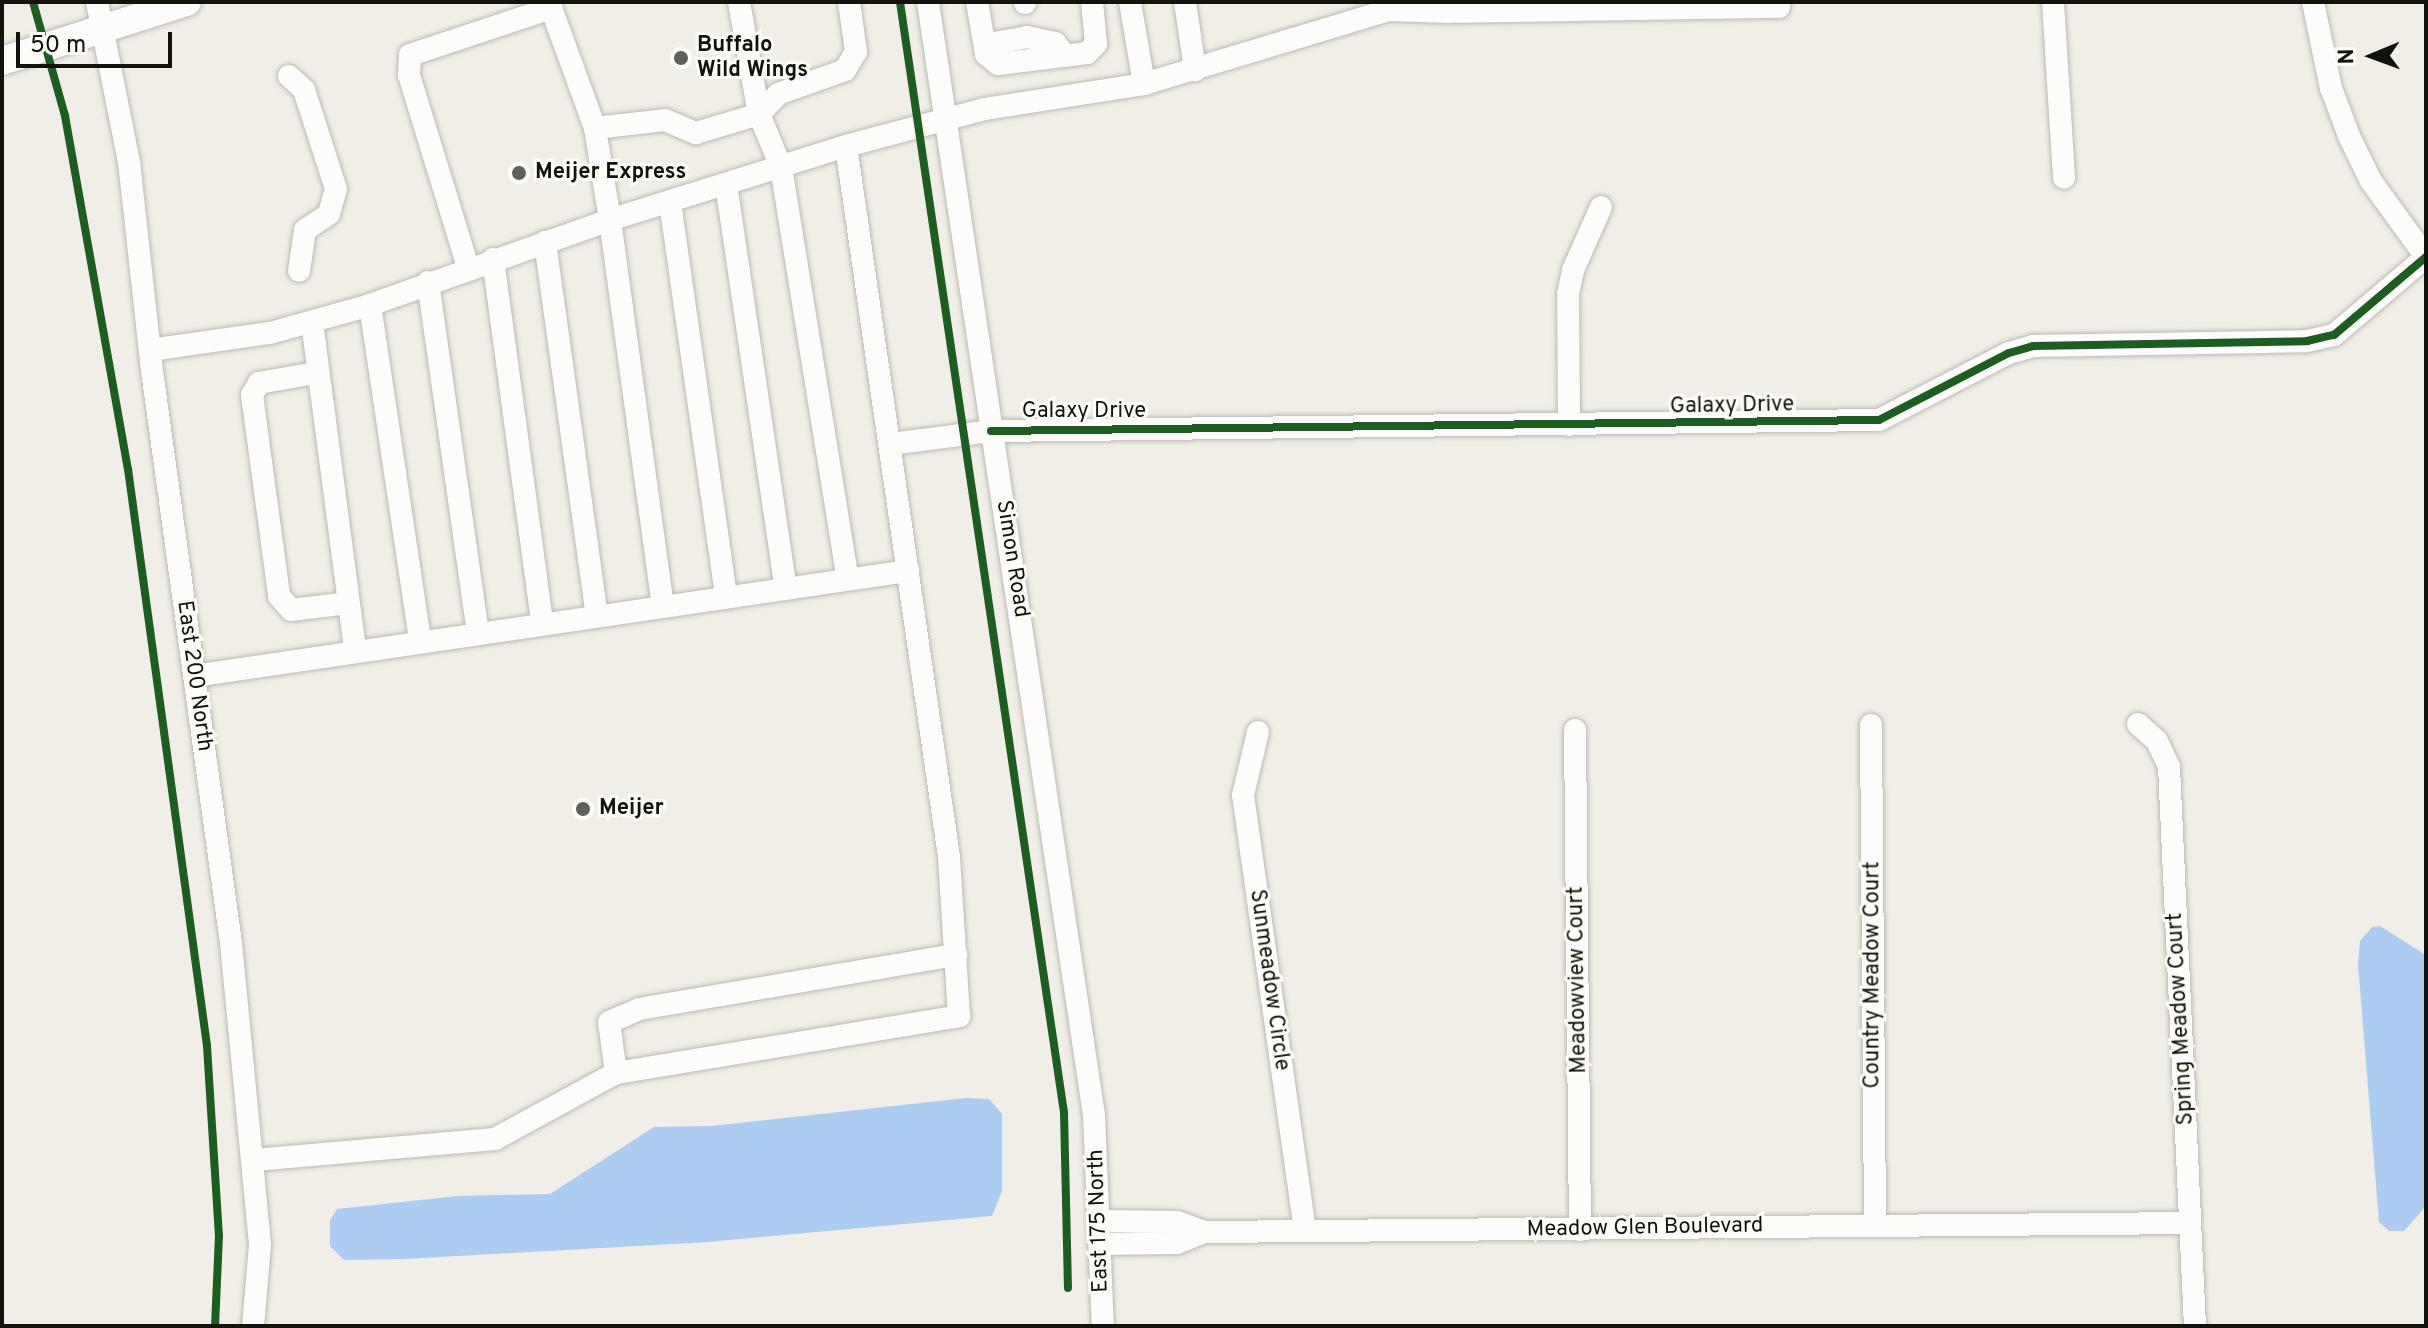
<!DOCTYPE html>
<html>
<head>
<meta charset="utf-8">
<style>
  body { margin:0 }
  #map { position:relative; width:2428px; height:1328px; overflow:hidden; background:#f0eee6; font-family:Overpass,sans-serif }
  div>[style] { position:absolute }
  [style*='--x'] { left:calc(var(--x)*1px); top:calc(var(--y)*1px); width:calc(var(--w)*1px); rotate:calc(var(--a)*1deg) }
  .water>* { inset:0; background:#acccf1 }
  .roads { filter:drop-shadow(0 0 2px #bcbab4) drop-shadow(0 0 2px #bcbab4) }
  .minor>* { height:22px; margin:-11px; padding:0 11px; transform-origin:11px; border-radius:11px; background:#fdfcfb }
  .major>* { height:28px; margin:-14px; padding:0 14px; transform-origin:14px; border-radius:14px; background:#fdfcfb }
  .cycleway>* { height:8px; margin:-4px; padding:0 4px; transform-origin:4px; border-radius:4px; background:#1b5e20 }
  .dots>* { width:22px; height:22px; translate:-50% -50%; box-sizing:border-box; border:4px solid #fffdf8; border-radius:50% }
  span { translate:-50% -50%; white-space:nowrap; text-align:center; line-height:1.15; -webkit-text-stroke:6px #fffdf8; paint-order:stroke }
  .poi-label { font-size:22px; color:#13120d; font-weight:700 }
  .left { translate:0 -50%; text-align:left }
  .street-label { font-size:22px; color:#13120d }
  .frame { position:absolute; inset:0; border:4px solid #13120d; pointer-events:none }
  .north { position:absolute; left:2332px; top:16px; width:80px; height:80px; -webkit-text-stroke:6px #fffdf8; paint-order:stroke; rotate:269deg; font-size:22px; font-weight:700; line-height:32px; text-align:center; color:#13120d }
  .north::after { content:''; display:block; margin:auto; width:28px; height:36px; background:#13120d; clip-path:polygon(50% 0,100% 100%,50% 72%,0 100%) }
  .scale { position:absolute; left:16px; top:32px; width:156px; height:36px; box-sizing:border-box; border:4px solid #13120d; border-top:0; padding-left:10px; font-size:24px; line-height:28px; white-space:nowrap; color:#13120d; -webkit-text-stroke:6px #fffdf8; paint-order:stroke }
</style>
</head>
<body>
<div id="map">
  <div class="water">
    <i style="clip-path:polygon(2380px 926px,2426px 955px,2426px 1206px,2404px 1231px,2389px 1231px,2379px 1222px,2358px 964px,2360px 941px,2372px 927px)"></i>
    <i style="clip-path:polygon(966px 1098px,989px 1099px,1002px 1114px,1002px 1191px,992px 1216px,708px 1242px,405px 1259px,344px 1260px,330px 1246px,330px 1220px,337px 1209px,458px 1196px,550px 1194px,654px 1127px,712px 1126px)"></i>
  </div>
  <div class="roads">
    <div class="minor">
      <i style="--x:97;--y:2;--w:163;--a:78.7"></i>
      <i style="--x:129;--y:162;--w:217;--a:83.7"></i>
      <i style="--x:153;--y:378;--w:570;--a:82.14"></i>
      <i style="--x:231;--y:943;--w:303;--a:84.5"></i>
      <i style="--x:260;--y:1245;--w:81;--a:94.9"></i>
      <i style="--x:739;--y:2;--w:114;--a:79.9"></i>
      <i style="--x:759;--y:114;--w:57;--a:67.5"></i>
      <i style="--x:781;--y:167;--w:417;--a:80.8"></i>
      <i style="--x:928;--y:2;--w:1125;--a:81.52"></i>
      <i style="--x:1094;--y:1115;--w:211;--a:87.6"></i>
      <i style="--x:977;--y:2;--w:53;--a:80.2"></i>
      <i style="--x:986;--y:54;--w:16;--a:40"></i>
      <i style="--x:998;--y:64;--w:90;--a:-7"></i>
      <i style="--x:1087;--y:53;--w:13;--a:-45"></i>
      <i style="--x:1096;--y:44;--w:42;--a:-95.4"></i>
      <i style="--x:1025;--y:2;--w:1;--a:90"></i>
      <i style="--x:1185;--y:2;--w:69;--a:81.6"></i>
      <i style="--x:2053;--y:2;--w:176;--a:86.4"></i>
      <i style="--x:2313;--y:2;--w:88;--a:78.2"></i>
      <i style="--x:2331;--y:88;--w:51;--a:69.4"></i>
      <i style="--x:2349;--y:136;--w:50;--a:63.9"></i>
      <i style="--x:2371;--y:181;--w:94;--a:54.1"></i>
      <i style="--x:1447;--y:12;--w:332;--a:-0.9"></i>
      <i style="--x:1779;--y:7;--w:5;--a:-90"></i>
      <i style="--x:986;--y:54;--w:14;--a:-54"></i>
      <i style="--x:994;--y:43;--w:34;--a:-10"></i>
      <i style="--x:1027;--y:37;--w:29;--a:12"></i>
      <i style="--x:1055;--y:43;--w:17;--a:50"></i>
      <i style="--x:289;--y:76;--w:21;--a:43"></i>
      <i style="--x:304;--y:90;--w:104;--a:72.1"></i>
      <i style="--x:336;--y:189;--w:26;--a:106"></i>
      <i style="--x:329;--y:214;--w:29;--a:146"></i>
      <i style="--x:305;--y:230;--w:41;--a:98.3"></i>
      <i style="--x:1144;--y:84;--w:256;--a:-16.8"></i>
      <i style="--x:1389;--y:10;--w:58;--a:2"></i>
      <i style="--x:1447;--y:12;--w:10;--a:-90"></i>
      <i style="--x:595;--y:128;--w:70;--a:-6.5"></i>
      <i style="--x:665;--y:120;--w:34;--a:23"></i>
      <i style="--x:696;--y:133;--w:66;--a:-16.8"></i>
      <i style="--x:759;--y:114;--w:28;--a:-46"></i>
      <i style="--x:778;--y:94;--w:71;--a:-19.7"></i>
      <i style="--x:845;--y:70;--w:21;--a:-59"></i>
      <i style="--x:856;--y:52;--w:50;--a:-98"></i>
      <i style="--x:846;--y:146;--w:144;--a:-14.9"></i>
      <i style="--x:985;--y:109;--w:161;--a:-8.9"></i>
      <i style="--x:1144;--y:84;--w:83;--a:-99.7"></i>
      <i style="--x:726;--y:184;--w:408;--a:81.6"></i>
      <i style="--x:670;--y:202;--w:399;--a:81.9"></i>
      <i style="--x:545;--y:242;--w:377;--a:82.1"></i>
      <i style="--x:493;--y:259;--w:367;--a:82.3"></i>
      <i style="--x:468;--y:267;--w:201;--a:-107.1"></i>
      <i style="--x:409;--y:75;--w:20;--a:-87"></i>
      <i style="--x:410;--y:55;--w:149;--a:-18.4"></i>
      <i style="--x:428;--y:282;--w:354;--a:81.9"></i>
      <i style="--x:370;--y:305;--w:339;--a:81.5"></i>
      <i style="--x:312;--y:322;--w:331;--a:82.5"></i>
      <i style="--x:150;--y:350;--w:121;--a:-8.1"></i>
      <i style="--x:270;--y:333;--w:104;--a:-15.6"></i>
      <i style="--x:370;--y:305;--w:255;--a:-19.5"></i>
      <i style="--x:610;--y:220;--w:390;--a:82.2"></i>
      <i style="--x:315;--y:373;--w:57;--a:169.9"></i>
      <i style="--x:259;--y:383;--w:14;--a:120"></i>
      <i style="--x:252;--y:395;--w:203;--a:82.3"></i>
      <i style="--x:279;--y:596;--w:18;--a:49"></i>
      <i style="--x:291;--y:610;--w:57;--a:-7"></i>
      <i style="--x:1569;--y:425;--w:131;--a:-90.4"></i>
      <i style="--x:1568;--y:294;--w:25;--a:-78"></i>
      <i style="--x:1573;--y:270;--w:69;--a:-66"></i>
      <i style="--x:891;--y:444;--w:101;--a:-7.4"></i>
      <i style="--x:991;--y:431;--w:888;--a:-0.71"></i>
      <i style="--x:1879;--y:420;--w:146;--a:-27.3"></i>
      <i style="--x:2009;--y:353;--w:25;--a:-16"></i>
      <i style="--x:2033;--y:346;--w:274;--a:-1"></i>
      <i style="--x:2307;--y:341;--w:28;--a:-13"></i>
      <i style="--x:2334;--y:335;--w:121;--a:-40.3"></i>
      <i style="--x:194;--y:676;--w:722;--a:-8.37"></i>
      <i style="--x:2138;--y:724;--w:25;--a:42"></i>
      <i style="--x:2157;--y:741;--w:29;--a:65"></i>
      <i style="--x:2169;--y:767;--w:560;--a:87.34"></i>
      <i style="--x:1871;--y:725;--w:501;--a:89.54"></i>
      <i style="--x:1575;--y:730;--w:500;--a:89.43"></i>
      <i style="--x:1258;--y:732;--w:65;--a:103.4"></i>
      <i style="--x:1243;--y:795;--w:439;--a:81.9"></i>
      <i style="--x:616;--y:1073;--w:51;--a:-97.8"></i>
      <i style="--x:609;--y:1022;--w:33;--a:-23"></i>
      <i style="--x:639;--y:1009;--w:322;--a:-9.7"></i>
      <i style="--x:254;--y:1160;--w:242;--a:-5"></i>
      <i style="--x:495;--y:1139;--w:138;--a:-28.6"></i>
      <i style="--x:616;--y:1073;--w:348;--a:-9.4"></i>
      <i style="--x:959;--y:1016;--w:159;--a:-93.6"></i>
      <i style="--x:949;--y:857;--w:718;--a:-98.24"></i>
      <i style="--x:846;--y:146;--w:247;--a:162.6"></i>
      <i style="--x:610;--y:220;--w:93;--a:-99.3"></i>
      <i style="--x:595;--y:128;--w:134;--a:-110.1"></i>
      <i style="--x:1100;--y:1221;--w:77;--a:0.7"></i>
      <i style="--x:1177;--y:1222;--w:29;--a:20"></i>
      <i style="--x:1102;--y:1244;--w:75;--a:-0.8"></i>
      <i style="--x:1177;--y:1243;--w:29;--a:-22"></i>
      <i style="--x:1204;--y:1232;--w:986;--a:-0.52"></i>
    </div>
    <div class="major">
      <i style="--x:2;--y:61;--w:194;--a:-17.7"></i>
    </div>
  </div>
  <div class="cycleway">
    <i style="--x:33;--y:2;--w:118;--a:74.3"></i>
    <i style="--x:65;--y:116;--w:359;--a:79.9"></i>
    <i style="--x:128;--y:469;--w:582;--a:82.2"></i>
    <i style="--x:207;--y:1046;--w:189;--a:86.4"></i>
    <i style="--x:219;--y:1235;--w:91;--a:92.5"></i>
    <i style="--x:900;--y:2;--w:1123;--a:81.6"></i>
    <i style="--x:1064;--y:1113;--w:175;--a:88.7"></i>
    <i style="--x:991;--y:431;--w:888;--a:-0.71"></i>
    <i style="--x:1879;--y:420;--w:146;--a:-27.3"></i>
    <i style="--x:2009;--y:353;--w:25;--a:-16"></i>
    <i style="--x:2033;--y:346;--w:274;--a:-1"></i>
    <i style="--x:2307;--y:341;--w:28;--a:-13"></i>
    <i style="--x:2334;--y:335;--w:121;--a:-40.3"></i>
  </div>
  <div class="dots">
    <i style="left:681px;top:58px;background:#605f59"></i>
    <i style="left:519px;top:173px;background:#605f59"></i>
    <i style="left:583px;top:809px;background:#605f59"></i>
  </div>
  <div class="poi-label">
    <span class="left" style="left:697px;top:58px">Buffalo<br>Wild Wings</span>
    <span class="left" style="left:535px;top:173px">Meijer Express</span>
    <span class="left" style="left:599px;top:809px">Meijer</span>
  </div>
  <div class="street-label">
    <span style="left:1732px;top:406px;rotate:-1deg">Galaxy Drive</span>
    <span style="left:1084px;top:412px">Galaxy Drive</span>
    <span style="left:1012px;top:559px;rotate:81deg">Simon Road</span>
    <span style="left:194px;top:676px;rotate:82deg">East 200 North</span>
    <span style="left:1873px;top:975px;rotate:-90deg">Country Meadow Court</span>
    <span style="left:1269px;top:980px;rotate:82deg">Sunmeadow Circle</span>
    <span style="left:1578px;top:980px;rotate:-91deg">Meadowview Court</span>
    <span style="left:2181px;top:1019px;rotate:-93deg">Spring Meadow Court</span>
    <span style="left:1099px;top:1221px;rotate:-92deg">East 175 North</span>
    <span style="left:1645px;top:1228px;rotate:-1deg">Meadow Glen Boulevard</span>
  </div>
  <div class="frame"></div>
  <div class="north">N</div>
  <div class="scale">50 m</div>
</div>
</body>
</html>
